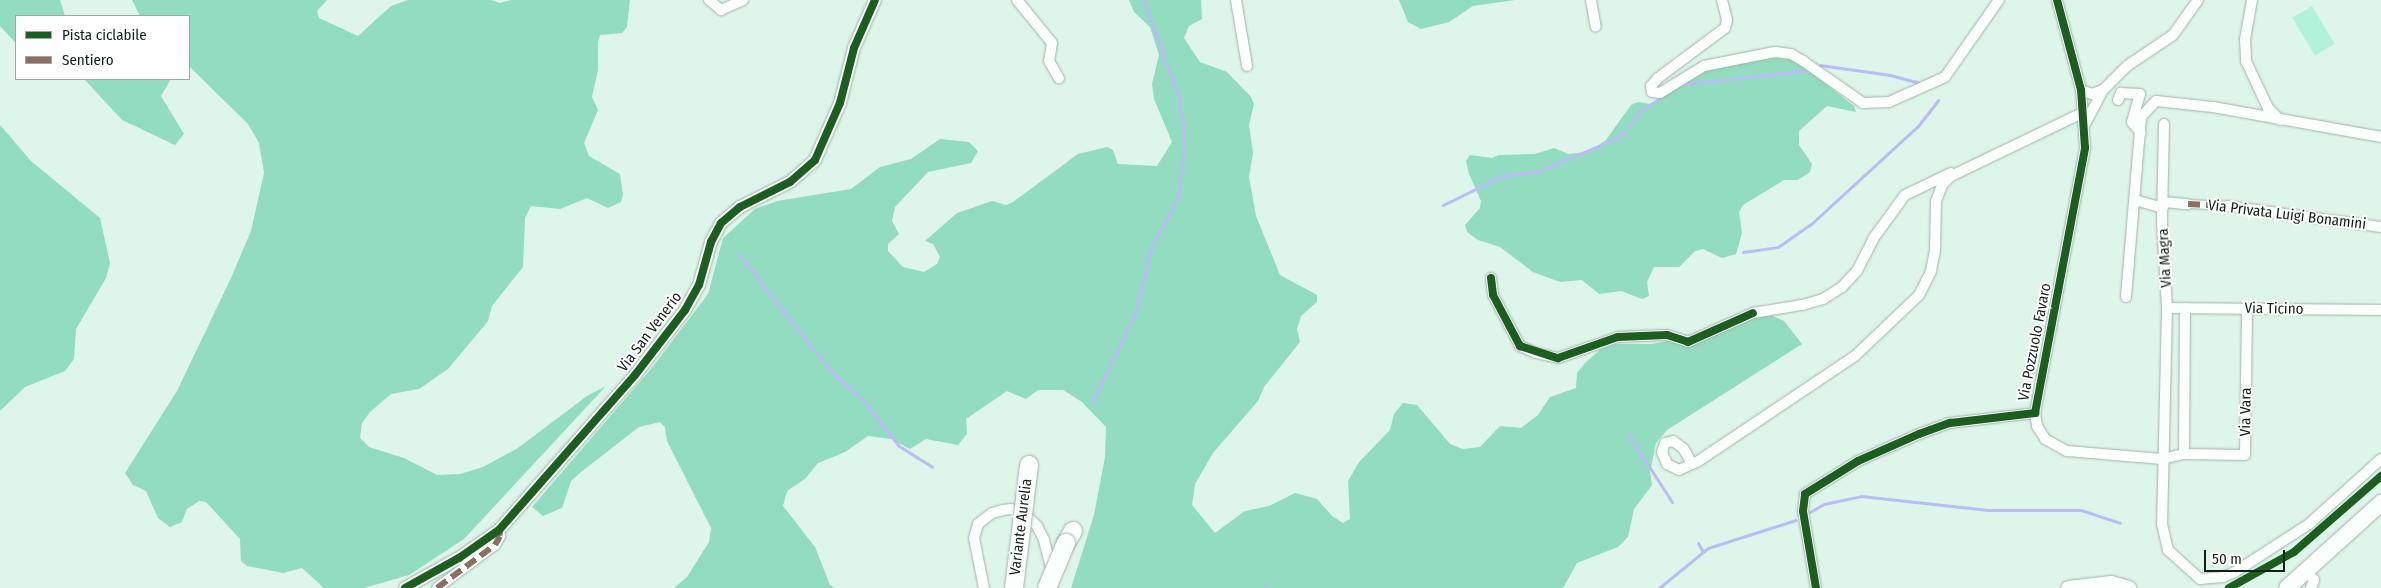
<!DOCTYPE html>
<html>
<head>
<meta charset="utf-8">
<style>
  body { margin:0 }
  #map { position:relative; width:2381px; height:588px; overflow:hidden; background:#def5ea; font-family:"Fira Sans Condensed",sans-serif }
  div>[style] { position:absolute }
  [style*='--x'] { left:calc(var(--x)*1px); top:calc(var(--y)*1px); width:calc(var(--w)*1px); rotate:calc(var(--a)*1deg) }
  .green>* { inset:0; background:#b1f3d8; transform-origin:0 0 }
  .forest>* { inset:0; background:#92dcc0 }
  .stream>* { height:3px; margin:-1.5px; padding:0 1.5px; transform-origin:1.5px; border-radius:1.5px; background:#babcf5 }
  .roads { filter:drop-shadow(0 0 1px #a0b2aa) drop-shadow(0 0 1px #a0b2aa) }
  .pedestrian>* { height:8px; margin:-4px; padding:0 4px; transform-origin:4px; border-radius:4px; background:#fafefc }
  .minor>* { height:10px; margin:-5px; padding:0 5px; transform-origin:5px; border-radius:5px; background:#fafefc }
  .tertiary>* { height:12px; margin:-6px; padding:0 6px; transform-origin:6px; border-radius:6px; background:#fafefc }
  .secondary>* { height:15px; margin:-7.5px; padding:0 7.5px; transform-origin:7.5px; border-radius:7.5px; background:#fafefc }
  .primary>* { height:16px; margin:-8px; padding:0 8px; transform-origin:8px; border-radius:8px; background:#fafefc }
  .trunk>* { height:18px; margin:-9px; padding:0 9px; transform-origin:9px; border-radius:9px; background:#fafefc }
  .bridges { filter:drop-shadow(0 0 1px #a0b2aa) drop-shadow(0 0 1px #a0b2aa) }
  .trunk-bridge>* { height:18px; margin:-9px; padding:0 9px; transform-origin:9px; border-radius:9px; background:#fafefc }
  .quiet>* { height:6px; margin-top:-3px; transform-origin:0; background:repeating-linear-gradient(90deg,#8d6e63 0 12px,transparent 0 18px) }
  .cycleway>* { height:8px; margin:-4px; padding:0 4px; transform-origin:4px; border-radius:4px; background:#1b5e20 }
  span { translate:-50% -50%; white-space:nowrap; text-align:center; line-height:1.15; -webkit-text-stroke:4px #fff; paint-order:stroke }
  .street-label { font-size:15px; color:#112019 }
  .legend { position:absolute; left:15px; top:15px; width:175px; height:65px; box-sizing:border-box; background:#fff; border:1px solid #a0a6a3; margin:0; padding:6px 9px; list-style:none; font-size:15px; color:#112019 }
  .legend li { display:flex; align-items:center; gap:10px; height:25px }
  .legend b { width:25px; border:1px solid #a0a6a3 }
  .scale { position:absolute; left:2204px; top:550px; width:81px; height:22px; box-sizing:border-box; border:2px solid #112019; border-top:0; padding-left:6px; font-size:15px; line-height:18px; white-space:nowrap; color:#112019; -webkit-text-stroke:4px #fff; paint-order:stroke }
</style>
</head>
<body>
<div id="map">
  <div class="green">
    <i style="left:2312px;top:6px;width:44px;height:23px;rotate:59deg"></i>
  </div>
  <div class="forest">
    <i style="clip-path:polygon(0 0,60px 0,65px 16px,16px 16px,16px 43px,0 26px)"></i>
    <i style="clip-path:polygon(132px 0,327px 0,317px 11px,319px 18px,358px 36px,391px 6px,408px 0,491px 0,500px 3px,511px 0,630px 0,627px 27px,622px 33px,600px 35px,598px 42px,598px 70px,592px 97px,598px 110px,584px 143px,589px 156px,620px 174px,623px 195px,621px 202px,608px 208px,587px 198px,560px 209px,531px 206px,525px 218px,523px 267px,492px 306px,488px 321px,448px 369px,419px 389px,391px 394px,370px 412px,362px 423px,360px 438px,369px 447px,404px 458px,437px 475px,460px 474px,483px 467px,518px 448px,587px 396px,606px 386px,464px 539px,409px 575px,364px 588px,324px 588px,302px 568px,283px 573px,247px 566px,241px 561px,240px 539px,206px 502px,199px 501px,187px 509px,182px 522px,170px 527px,158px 518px,146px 491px,133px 485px,125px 473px,177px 391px,231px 278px,251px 231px,264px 173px,259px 143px,248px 124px,189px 66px,189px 16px,140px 16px)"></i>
    <i style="clip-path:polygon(1129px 0,1201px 0,1202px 19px,1189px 26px,1184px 38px,1200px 62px,1227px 72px,1251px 97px,1254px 104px,1249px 125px,1253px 153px,1249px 177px,1256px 216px,1280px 275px,1317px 295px,1317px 302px,1301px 316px,1297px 329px,1300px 342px,1264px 387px,1258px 401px,1213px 453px,1195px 484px,1192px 505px,1215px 533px,1245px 511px,1269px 506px,1295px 493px,1317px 499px,1332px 516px,1343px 523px,1350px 519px,1348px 481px,1359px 462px,1390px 430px,1394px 414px,1403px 403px,1417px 405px,1450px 444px,1463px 449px,1480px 447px,1500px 426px,1521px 428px,1538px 415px,1550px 397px,1576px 388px,1577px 373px,1585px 363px,1601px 349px,1615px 344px,1652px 344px,1680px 339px,1696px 337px,1734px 317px,1771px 315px,1784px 321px,1802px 344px,1667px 430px,1656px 443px,1650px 472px,1652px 485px,1634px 509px,1628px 537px,1618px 547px,1577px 563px,1563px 588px,1071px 588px,1094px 515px,1105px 457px,1106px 427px,1082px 402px,1063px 390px,1038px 390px,1026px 399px,1007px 391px,966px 419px,967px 434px,958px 445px,926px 439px,910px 449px,891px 439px,868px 436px,845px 452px,818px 463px,805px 479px,787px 491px,783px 506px,815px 547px,830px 585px,835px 588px,674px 588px,687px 577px,709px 542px,711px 528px,667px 441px,665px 427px,660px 422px,639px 427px,581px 472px,571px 481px,562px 508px,543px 516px,532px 507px,651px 369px,708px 294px,723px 238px,755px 209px,777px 201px,851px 189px,880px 167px,911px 159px,940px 139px,969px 142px,978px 151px,971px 163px,928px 172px,895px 207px,892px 221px,899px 234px,888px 244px,888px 251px,903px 267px,924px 272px,937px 264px,940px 257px,933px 244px,925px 241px,957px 213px,992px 201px,1006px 205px,1013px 202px,1078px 154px,1107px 147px,1113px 150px,1118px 164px,1157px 166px,1172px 142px,1154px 99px,1152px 84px,1159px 55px,1150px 27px,1134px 12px)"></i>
    <i style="clip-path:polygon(1399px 0,1515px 0,1473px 6px,1449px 22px,1421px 29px,1408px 22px)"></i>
    <i style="clip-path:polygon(1778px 58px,1795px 60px,1854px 106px,1856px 112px,1827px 106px,1799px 131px,1799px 145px,1812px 164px,1810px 172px,1798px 180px,1784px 180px,1743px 205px,1739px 212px,1742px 233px,1736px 254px,1722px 258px,1703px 249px,1695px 251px,1679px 267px,1654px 267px,1647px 282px,1649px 296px,1642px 299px,1621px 291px,1599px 294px,1582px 280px,1560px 282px,1533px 272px,1500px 247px,1478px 240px,1467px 232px,1465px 225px,1480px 208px,1481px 201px,1469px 174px,1466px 161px,1470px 155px,1492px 158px,1499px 155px,1535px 154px,1554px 148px,1568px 154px,1588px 152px,1606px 140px,1631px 105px,1638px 102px,1651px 104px,1703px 72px,1758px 59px)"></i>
    <i style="clip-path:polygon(84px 79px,171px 79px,161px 96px,184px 134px,175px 145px,122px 120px)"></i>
    <i style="clip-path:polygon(0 125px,31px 161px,100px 218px,110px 263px,106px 278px,76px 329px,74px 359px,65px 371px,25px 387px,0 411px)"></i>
  </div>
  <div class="stream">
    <i style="--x:1820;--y:65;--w:71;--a:8.1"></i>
    <i style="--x:1890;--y:75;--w:30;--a:15"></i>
    <i style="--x:1683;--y:84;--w:122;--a:-6.1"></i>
    <i style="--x:1443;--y:205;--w:66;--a:-26.2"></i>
    <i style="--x:1502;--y:176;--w:35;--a:-7"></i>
    <i style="--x:1537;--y:172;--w:85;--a:-22.9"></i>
    <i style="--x:1615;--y:139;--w:12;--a:-35"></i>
    <i style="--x:1625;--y:132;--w:24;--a:-55"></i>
    <i style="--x:1639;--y:112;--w:31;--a:-33"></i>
    <i style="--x:1743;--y:252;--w:35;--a:-8"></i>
    <i style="--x:1778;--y:247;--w:39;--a:-35"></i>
    <i style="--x:1810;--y:225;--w:147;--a:-42.5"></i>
    <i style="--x:1918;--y:126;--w:33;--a:-52"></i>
    <i style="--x:740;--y:255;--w:105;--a:52.4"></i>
    <i style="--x:804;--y:338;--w:51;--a:49.8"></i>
    <i style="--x:837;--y:377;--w:35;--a:41"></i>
    <i style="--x:863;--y:400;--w:58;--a:52"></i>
    <i style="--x:899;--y:446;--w:39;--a:32"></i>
    <i style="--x:1092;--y:403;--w:99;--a:-64.2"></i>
    <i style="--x:1135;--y:314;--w:68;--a:-76.4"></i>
    <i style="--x:1151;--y:248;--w:55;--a:-61.6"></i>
    <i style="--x:1177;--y:200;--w:43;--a:-82.1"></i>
    <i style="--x:1183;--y:157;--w:29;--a:-88"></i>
    <i style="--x:1184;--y:128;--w:34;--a:-100"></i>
    <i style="--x:1178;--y:95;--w:101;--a:-110.2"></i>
    <i style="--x:1628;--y:434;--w:81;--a:57.1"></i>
    <i style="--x:1810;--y:512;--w:16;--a:-30"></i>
    <i style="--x:1824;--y:504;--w:38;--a:-12"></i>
    <i style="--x:1861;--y:496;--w:128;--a:6.3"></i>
    <i style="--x:1988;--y:510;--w:93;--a:0"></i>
    <i style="--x:2081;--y:510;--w:41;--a:18.4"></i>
    <i style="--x:1698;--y:543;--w:10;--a:61"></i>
    <i style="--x:1265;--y:585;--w:3;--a:90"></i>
    <i style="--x:1659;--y:588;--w:63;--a:-39.2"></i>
    <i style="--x:1708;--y:548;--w:92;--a:-17.7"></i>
    <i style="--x:2229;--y:588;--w:74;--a:-29"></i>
    <i style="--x:2294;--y:552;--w:116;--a:-41.1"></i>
  </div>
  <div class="roads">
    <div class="pedestrian">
      <i style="--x:2188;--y:204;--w:39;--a:3"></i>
    </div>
    <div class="minor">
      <i style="--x:709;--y:0;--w:16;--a:40"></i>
      <i style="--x:721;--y:10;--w:24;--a:-24"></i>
      <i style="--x:1017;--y:0;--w:55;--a:50.9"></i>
      <i style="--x:1052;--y:43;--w:18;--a:99"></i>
      <i style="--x:1049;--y:61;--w:20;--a:60"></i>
      <i style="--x:1236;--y:0;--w:67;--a:80.5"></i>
      <i style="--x:1591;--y:0;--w:27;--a:80"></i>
      <i style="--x:1722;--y:0;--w:21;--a:76"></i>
      <i style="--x:1727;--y:20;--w:8;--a:104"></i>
      <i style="--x:1725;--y:28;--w:84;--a:143.3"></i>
      <i style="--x:1658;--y:78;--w:11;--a:131"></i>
      <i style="--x:1651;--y:86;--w:6;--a:81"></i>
      <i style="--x:1652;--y:92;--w:8;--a:7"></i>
      <i style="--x:1660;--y:93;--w:52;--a:-31.5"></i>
      <i style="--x:1704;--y:66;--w:72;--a:-11.2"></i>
      <i style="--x:1775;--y:52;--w:16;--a:7"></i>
      <i style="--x:1791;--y:54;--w:14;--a:30"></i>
      <i style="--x:1803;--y:61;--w:73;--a:35"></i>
      <i style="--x:1863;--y:103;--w:26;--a:-2"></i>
      <i style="--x:1889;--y:102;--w:61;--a:-24.1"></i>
      <i style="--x:1945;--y:77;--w:94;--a:-55"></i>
      <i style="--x:2252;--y:0;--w:40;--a:100"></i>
      <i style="--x:2245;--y:39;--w:22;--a:87"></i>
      <i style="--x:2246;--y:61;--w:52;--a:64.9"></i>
      <i style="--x:2268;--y:108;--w:17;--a:45"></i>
      <i style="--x:2081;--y:90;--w:12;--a:20"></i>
      <i style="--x:2092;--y:94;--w:12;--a:-20"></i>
      <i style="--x:2103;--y:90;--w:34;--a:-45"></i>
      <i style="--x:2127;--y:66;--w:55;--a:-34"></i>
      <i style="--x:2173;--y:35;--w:43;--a:-54.5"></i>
      <i style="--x:2118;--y:100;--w:8;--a:-67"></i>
      <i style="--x:2121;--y:93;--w:19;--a:3"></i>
      <i style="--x:2140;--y:94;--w:29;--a:106"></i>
      <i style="--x:2132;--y:122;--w:14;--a:51"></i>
      <i style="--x:2164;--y:124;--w:99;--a:91.2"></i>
      <i style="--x:2162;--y:223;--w:85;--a:86.6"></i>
      <i style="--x:2167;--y:308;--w:216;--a:91.3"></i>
      <i style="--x:2162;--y:524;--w:27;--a:77"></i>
      <i style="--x:2168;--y:550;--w:43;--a:42.2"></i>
      <i style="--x:2200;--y:579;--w:23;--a:-5"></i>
      <i style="--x:2223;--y:577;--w:13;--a:-23"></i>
      <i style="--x:2235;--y:572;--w:88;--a:-33"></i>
      <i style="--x:2309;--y:524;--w:97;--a:-42.1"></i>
      <i style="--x:2084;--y:126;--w:41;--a:-62.2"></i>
      <i style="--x:2135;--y:200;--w:29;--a:16"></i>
      <i style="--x:2163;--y:202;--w:25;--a:5"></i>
      <i style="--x:2227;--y:206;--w:155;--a:7.8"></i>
      <i style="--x:1491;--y:278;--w:17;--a:83"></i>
      <i style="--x:1493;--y:295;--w:58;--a:62.1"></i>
      <i style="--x:1520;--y:346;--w:17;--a:24"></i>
      <i style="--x:1536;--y:353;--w:23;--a:13"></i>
      <i style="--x:1558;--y:358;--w:64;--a:-19.3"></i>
      <i style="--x:1618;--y:337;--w:49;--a:-2.3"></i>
      <i style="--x:1667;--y:335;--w:22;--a:18"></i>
      <i style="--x:1688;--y:342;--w:71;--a:-24"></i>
      <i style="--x:1753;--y:313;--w:50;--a:-9.3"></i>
      <i style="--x:1802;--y:305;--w:22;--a:-16"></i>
      <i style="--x:1823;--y:299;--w:22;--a:-32"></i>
      <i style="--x:1842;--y:287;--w:22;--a:-47"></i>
      <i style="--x:1857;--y:271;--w:36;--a:-63"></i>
      <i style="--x:1873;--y:239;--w:54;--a:-54"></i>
      <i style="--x:1905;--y:195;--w:51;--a:-25.6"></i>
      <i style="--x:2126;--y:297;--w:181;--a:-85.2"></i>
      <i style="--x:2141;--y:117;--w:22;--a:-47"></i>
      <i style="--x:2156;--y:101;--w:57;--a:6"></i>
      <i style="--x:2213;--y:107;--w:171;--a:10.1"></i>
      <i style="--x:2167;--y:308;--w:214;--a:0.5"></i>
      <i style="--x:2185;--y:308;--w:146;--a:90.4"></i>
      <i style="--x:2184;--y:454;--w:61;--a:0.9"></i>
      <i style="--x:2245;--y:455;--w:146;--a:-89.2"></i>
      <i style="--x:2035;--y:413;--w:13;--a:81"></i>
      <i style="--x:2037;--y:426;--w:15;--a:58"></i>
      <i style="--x:2045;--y:439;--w:25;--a:29"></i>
      <i style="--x:2067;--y:451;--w:95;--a:4.8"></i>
      <i style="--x:2162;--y:459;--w:23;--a:-13"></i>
      <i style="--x:1692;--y:464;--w:18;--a:-119"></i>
      <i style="--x:1683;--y:448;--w:12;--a:-145"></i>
      <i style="--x:1673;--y:441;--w:8;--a:166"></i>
      <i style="--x:1665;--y:443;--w:9;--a:108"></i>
      <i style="--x:1662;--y:452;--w:13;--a:67"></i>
      <i style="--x:1667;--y:464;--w:13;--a:27"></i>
      <i style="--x:1679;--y:470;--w:14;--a:-25"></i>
      <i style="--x:1692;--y:464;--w:5;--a:-22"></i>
      <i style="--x:1697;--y:462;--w:190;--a:-33.9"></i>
      <i style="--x:1855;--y:356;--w:88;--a:-43.6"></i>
      <i style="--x:1919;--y:295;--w:27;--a:-63"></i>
      <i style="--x:1931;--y:271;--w:21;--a:-79"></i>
      <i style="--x:1935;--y:250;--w:49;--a:-88.8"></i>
      <i style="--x:1936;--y:201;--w:17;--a:-69"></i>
      <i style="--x:1942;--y:185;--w:13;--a:-45"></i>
      <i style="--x:1951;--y:176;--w:148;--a:-25.7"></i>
      <i style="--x:2306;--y:571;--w:12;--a:48"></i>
      <i style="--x:2314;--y:580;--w:9;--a:111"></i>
      <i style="--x:437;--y:588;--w:72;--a:-36.6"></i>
      <i style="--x:495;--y:545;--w:10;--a:-61"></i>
      <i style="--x:500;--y:536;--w:6;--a:-99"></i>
      <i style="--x:984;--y:588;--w:51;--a:-101.3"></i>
      <i style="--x:974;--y:538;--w:15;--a:-74"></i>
      <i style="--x:978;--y:524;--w:18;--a:-38"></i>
      <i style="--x:992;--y:513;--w:11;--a:-15"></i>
      <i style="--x:1003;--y:510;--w:8;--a:-7"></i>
      <i style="--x:1011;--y:509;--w:16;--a:22"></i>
      <i style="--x:1026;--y:515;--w:16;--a:45"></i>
      <i style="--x:1037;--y:526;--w:16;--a:63"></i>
      <i style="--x:1044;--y:540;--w:33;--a:76"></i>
      <i style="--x:1816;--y:588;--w:78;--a:-99.6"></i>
      <i style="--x:1803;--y:511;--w:17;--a:-83"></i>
      <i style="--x:1805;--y:494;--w:62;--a:-31.9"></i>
      <i style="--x:1858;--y:461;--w:67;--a:-23.9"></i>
      <i style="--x:1919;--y:434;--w:33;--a:-20"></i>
      <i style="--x:1950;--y:423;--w:86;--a:-6.7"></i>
      <i style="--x:2035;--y:413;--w:270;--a:-79.3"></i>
      <i style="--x:2085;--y:148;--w:58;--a:-93.9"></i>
      <i style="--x:2081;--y:90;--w:93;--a:-104.9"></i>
    </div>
    <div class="tertiary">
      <i style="--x:405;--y:588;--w:62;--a:-29.1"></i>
      <i style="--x:459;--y:558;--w:49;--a:-35"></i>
      <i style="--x:499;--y:530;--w:206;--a:-48.7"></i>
      <i style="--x:635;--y:375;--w:82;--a:-52.4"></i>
      <i style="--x:685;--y:310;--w:29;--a:-61"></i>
      <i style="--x:699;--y:285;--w:45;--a:-74.4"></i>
      <i style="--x:711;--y:242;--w:21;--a:-62"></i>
      <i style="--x:721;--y:223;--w:25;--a:-40"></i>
      <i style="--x:740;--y:207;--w:56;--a:-26.6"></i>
      <i style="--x:790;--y:182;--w:33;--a:-41"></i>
      <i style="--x:815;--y:160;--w:62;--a:-66.3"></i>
      <i style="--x:840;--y:103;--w:57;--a:-75.7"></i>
      <i style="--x:854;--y:48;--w:52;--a:-66.4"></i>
    </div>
    <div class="secondary">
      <i style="--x:2068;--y:588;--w:43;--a:-6.6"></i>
      <i style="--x:2111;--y:583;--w:18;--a:16"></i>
    </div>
    <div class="primary">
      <i style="--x:2287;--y:588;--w:127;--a:-42.1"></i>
    </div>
    <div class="trunk">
      <i style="--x:1066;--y:543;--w:14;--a:-60"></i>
    </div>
  </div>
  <div class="bridges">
    <div class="trunk-bridge">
      <i style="--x:1014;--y:588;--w:124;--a:-83"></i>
      <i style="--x:1047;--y:588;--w:49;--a:-67.1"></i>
    </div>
  </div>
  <div class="quiet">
    <i style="--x:2188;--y:204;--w:39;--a:3"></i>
    <i style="--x:437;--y:588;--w:72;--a:-36.6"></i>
    <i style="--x:495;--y:545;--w:10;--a:-61"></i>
    <i style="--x:500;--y:536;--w:6;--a:-99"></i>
  </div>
  <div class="cycleway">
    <i style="--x:1491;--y:278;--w:17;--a:83"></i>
    <i style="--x:1493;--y:295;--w:58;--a:62.1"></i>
    <i style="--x:1520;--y:346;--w:40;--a:18"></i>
    <i style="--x:1558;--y:358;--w:64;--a:-19.3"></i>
    <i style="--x:1618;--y:337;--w:49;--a:-2.3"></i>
    <i style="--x:1667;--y:335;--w:22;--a:18"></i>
    <i style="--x:1688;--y:342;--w:71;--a:-24"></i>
    <i style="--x:405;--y:588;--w:62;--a:-29.1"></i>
    <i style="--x:459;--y:558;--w:49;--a:-35"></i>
    <i style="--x:499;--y:530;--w:206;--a:-48.7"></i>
    <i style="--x:635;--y:375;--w:82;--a:-52.4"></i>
    <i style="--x:685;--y:310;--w:29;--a:-61"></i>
    <i style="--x:699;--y:285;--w:45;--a:-74.4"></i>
    <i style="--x:711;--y:242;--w:21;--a:-62"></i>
    <i style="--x:721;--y:223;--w:25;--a:-40"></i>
    <i style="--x:740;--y:207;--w:56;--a:-26.6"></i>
    <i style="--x:790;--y:182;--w:33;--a:-41"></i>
    <i style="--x:815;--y:160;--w:62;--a:-66.3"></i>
    <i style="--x:840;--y:103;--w:57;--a:-75.7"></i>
    <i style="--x:854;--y:48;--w:52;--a:-66.4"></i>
    <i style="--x:1816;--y:588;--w:78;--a:-99.6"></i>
    <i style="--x:1803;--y:511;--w:17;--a:-83"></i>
    <i style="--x:1805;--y:494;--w:62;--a:-31.9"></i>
    <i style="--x:1858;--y:461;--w:67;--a:-23.9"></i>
    <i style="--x:1919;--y:434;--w:33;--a:-20"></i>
    <i style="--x:1950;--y:423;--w:86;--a:-6.7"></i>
    <i style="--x:2035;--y:413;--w:270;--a:-79.3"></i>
    <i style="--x:2085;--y:148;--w:58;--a:-93.9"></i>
    <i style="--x:2081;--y:90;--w:93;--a:-104.9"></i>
    <i style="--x:2229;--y:588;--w:74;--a:-29"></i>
    <i style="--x:2294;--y:552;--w:116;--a:-41.1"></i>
  </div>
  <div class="street-label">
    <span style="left:2287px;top:215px;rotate:7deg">Via Privata Luigi Bonamini</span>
    <span style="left:2165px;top:258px;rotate:-93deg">Via Magra</span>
    <span style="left:2274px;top:309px;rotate:1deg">Via Ticino</span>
    <span style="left:650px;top:332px;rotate:-53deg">Via San Venerio</span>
    <span style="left:2035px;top:342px;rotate:-79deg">Via Pozzuolo Favaro</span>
    <span style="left:2246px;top:412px;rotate:-89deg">Via Vara</span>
    <span style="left:1021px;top:527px;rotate:-83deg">Variante Aurelia</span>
  </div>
  <ul class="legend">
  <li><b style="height:6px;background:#1b5e20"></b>Pista ciclabile</li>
  <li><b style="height:6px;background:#8d6e63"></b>Sentiero</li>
  </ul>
  <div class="scale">50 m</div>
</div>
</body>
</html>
